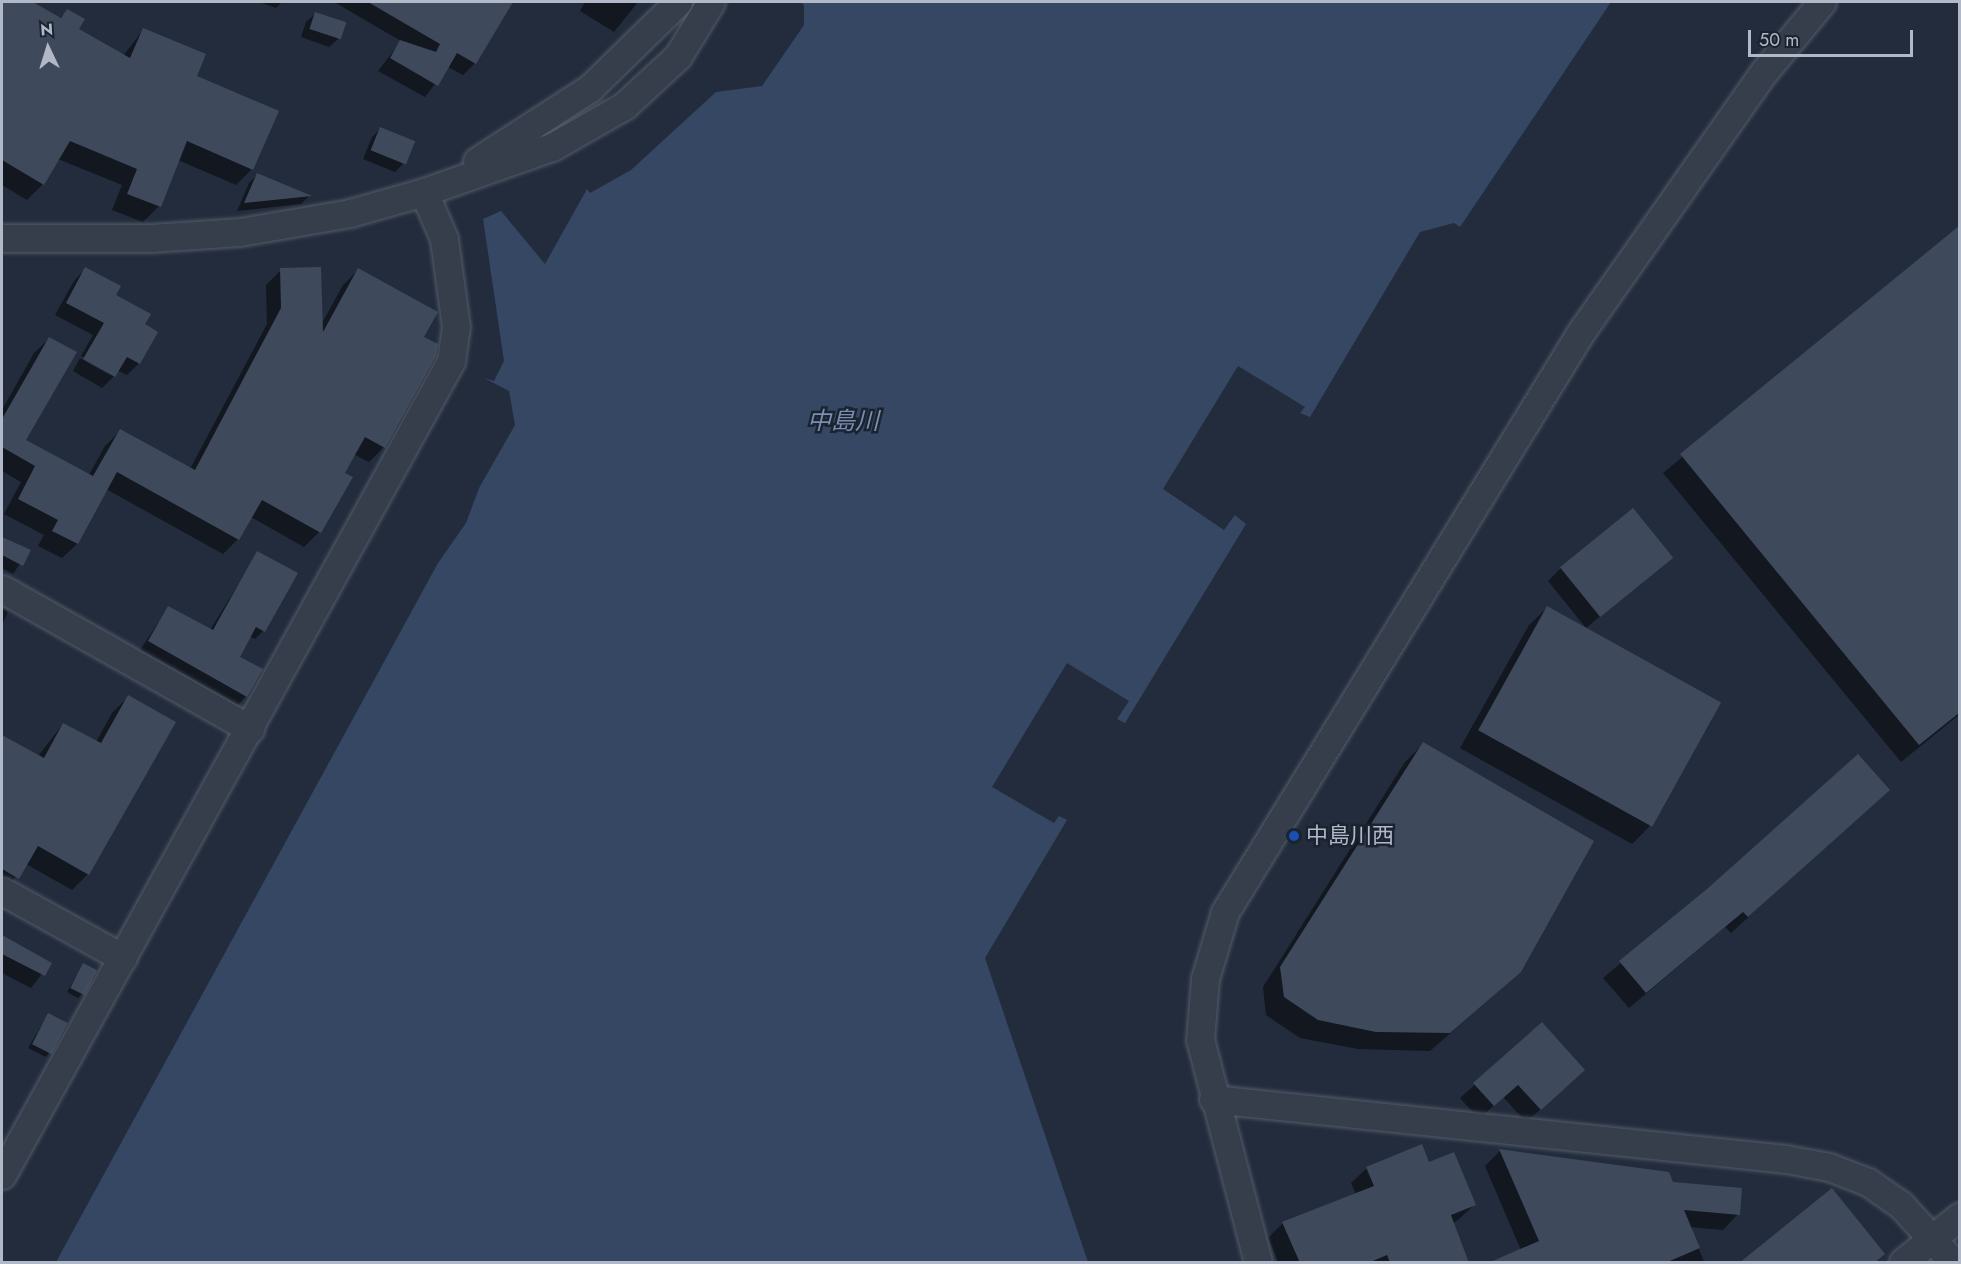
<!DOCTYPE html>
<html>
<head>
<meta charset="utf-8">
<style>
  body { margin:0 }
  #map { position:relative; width:1961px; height:1264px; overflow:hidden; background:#222c3c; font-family:Jost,"Noto Sans JP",sans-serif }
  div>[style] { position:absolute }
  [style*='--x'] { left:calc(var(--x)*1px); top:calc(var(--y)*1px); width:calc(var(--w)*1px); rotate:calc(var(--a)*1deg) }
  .water>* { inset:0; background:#354763 }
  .shadow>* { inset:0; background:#0007 }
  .building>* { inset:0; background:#3e4a5b; transform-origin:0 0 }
  .roads { filter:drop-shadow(0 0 2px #545c6a) drop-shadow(0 0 2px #545c6a) }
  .minor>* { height:27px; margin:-13.5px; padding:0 13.5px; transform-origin:13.5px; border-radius:13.5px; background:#363e4c }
  .dots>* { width:16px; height:16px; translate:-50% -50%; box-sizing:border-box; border:3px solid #1b2331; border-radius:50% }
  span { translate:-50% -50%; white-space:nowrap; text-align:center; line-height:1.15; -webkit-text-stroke:5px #1b2331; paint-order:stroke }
  .poi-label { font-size:22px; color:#b1b9c8 }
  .left { translate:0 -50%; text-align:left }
  .water-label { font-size:24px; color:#798eb0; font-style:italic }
  .frame { position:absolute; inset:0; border:3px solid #b1b9c8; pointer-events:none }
  .north { position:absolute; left:18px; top:18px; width:60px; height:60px; -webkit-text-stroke:4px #1b2331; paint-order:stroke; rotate:356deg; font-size:16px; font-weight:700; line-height:24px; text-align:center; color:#b1b9c8 }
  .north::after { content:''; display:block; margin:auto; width:21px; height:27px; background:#b1b9c8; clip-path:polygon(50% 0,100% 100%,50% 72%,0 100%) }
  .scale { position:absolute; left:1748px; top:30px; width:165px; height:27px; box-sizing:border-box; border:3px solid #b1b9c8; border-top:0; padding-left:8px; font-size:18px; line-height:21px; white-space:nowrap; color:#b1b9c8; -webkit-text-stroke:4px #1b2331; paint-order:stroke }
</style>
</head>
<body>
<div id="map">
  <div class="water">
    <i style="clip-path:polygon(800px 2px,1611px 2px,1460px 227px,1454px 223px,1420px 232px,1310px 417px,1300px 413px,1305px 407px,1238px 366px,1163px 489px,1224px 530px,1235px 515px,1246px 524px,1125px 723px,1117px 719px,1129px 701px,1067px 663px,992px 787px,1054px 823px,1059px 816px,1067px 820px,985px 958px,1088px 1262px,56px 1262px,438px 563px,466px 523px,479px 488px,515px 425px,509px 391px,484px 378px,494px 381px,504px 361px,483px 219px,501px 211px,545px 264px,587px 189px,590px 193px,631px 170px,716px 92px,762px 86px,804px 25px,804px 5px)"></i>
  </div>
  <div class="shadow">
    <i style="clip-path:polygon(2px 2px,30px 2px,59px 19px,68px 10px,77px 29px,123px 56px,143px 30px,195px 77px,252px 169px,236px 185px,178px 160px,159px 206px,143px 222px,112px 210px,122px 185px,58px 159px,43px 184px,27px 200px,2px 185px)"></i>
    <i style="clip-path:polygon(259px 2px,282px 2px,276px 8px)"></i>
    <i style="clip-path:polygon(334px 2px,511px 2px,475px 63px,463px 75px,448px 67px,425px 97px,378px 71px,401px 41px)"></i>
    <i style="clip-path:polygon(585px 2px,638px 2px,614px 32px,580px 11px)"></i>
    <i style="clip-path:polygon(315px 14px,338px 39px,329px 47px,301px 37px,306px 22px)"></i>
    <i style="clip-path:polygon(380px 129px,404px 163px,395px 172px,363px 159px,372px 137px)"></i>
    <i style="clip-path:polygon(258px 174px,309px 196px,301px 204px,237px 211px,249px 183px)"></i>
    <i style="clip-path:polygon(1960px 228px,1960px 714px,1901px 762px,1663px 473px)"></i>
    <i style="clip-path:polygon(85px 269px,143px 325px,139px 363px,127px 375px,117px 370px,114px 376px,102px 388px,73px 371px,80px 358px,113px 377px,81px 356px,93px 335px,55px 315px,74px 281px)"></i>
    <i style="clip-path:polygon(281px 270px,321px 325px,343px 285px,358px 270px,434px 355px,384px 447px,369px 462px,353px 454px,319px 532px,304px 547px,251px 517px,238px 539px,223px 554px,106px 489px,77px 544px,62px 558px,38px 546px,44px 535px,4px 514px,21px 482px,2px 471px,2px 410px,34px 353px,49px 339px,24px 441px,89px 475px,105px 446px,120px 431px,190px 469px,267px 324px,266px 285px)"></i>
    <i style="clip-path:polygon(4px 539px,29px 550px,13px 574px,2px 568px)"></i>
    <i style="clip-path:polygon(258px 553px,263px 631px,255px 639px,249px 636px,238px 658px,246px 696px,238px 705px,140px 650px,168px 608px,210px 630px)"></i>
    <i style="clip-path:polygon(1671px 558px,1586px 628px,1548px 581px,1561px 568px)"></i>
    <i style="clip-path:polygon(2px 608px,8px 612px,2px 625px)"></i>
    <i style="clip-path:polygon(1547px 608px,1650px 826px,1632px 844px,1460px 748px,1529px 625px)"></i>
    <i style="clip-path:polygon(128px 697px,88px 874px,72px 890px,26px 864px,2px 894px,2px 736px,38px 756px,63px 724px,96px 742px,112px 713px)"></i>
    <i style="clip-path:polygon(1423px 744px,1520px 972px,1430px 1051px,1358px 1049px,1300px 1038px,1266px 1015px,1263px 987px,1405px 762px)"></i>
    <i style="clip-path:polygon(1888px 790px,1731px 933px,1725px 927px,1629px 1008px,1603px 978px,1708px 890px)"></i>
    <i style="clip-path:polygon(2px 936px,50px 963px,31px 988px,2px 973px)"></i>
    <i style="clip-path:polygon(83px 965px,82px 994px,78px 998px,67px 992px)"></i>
    <i style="clip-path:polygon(48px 1015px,49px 1053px,46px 1057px,28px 1048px)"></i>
    <i style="clip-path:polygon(1542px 1024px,1570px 1083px,1526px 1122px,1503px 1097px,1479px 1119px,1460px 1098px)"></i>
    <i style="clip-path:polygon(1500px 1151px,1668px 1174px,1672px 1183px,1738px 1214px,1723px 1230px,1690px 1227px,1704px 1262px,1490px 1262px,1521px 1250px,1485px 1166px)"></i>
    <i style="clip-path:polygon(1428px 1164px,1474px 1205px,1458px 1220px,1388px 1262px,1278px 1262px,1268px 1238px,1283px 1223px,1356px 1194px,1351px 1183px,1367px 1168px)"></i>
  </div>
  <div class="building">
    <i style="clip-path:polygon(2px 2px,33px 2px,61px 18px,67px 9px,85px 19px,79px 29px,130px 58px,143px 28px,206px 54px,197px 76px,279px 111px,253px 170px,187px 141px,161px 207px,127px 194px,137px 169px,70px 141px,44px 185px,2px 160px)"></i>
    <i style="clip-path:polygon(368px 2px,513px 2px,476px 64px,457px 53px,438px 86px,390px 58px,400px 40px,436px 52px,440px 44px)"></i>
    <i style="left:315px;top:12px;width:33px;height:18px;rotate:18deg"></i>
    <i style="left:380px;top:127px;width:38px;height:25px;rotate:22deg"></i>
    <i style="clip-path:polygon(257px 173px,312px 196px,244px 203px)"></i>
    <i style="clip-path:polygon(1959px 226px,1959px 713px,1919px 745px,1680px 454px)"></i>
    <i style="clip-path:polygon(85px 267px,121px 286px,116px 295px,151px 314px,145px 324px,158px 332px,140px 364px,127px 357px,115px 377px,83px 359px,104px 323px,66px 303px)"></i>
    <i style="clip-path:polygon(321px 267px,323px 332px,358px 268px,438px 312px,424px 337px,438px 344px,436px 356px,385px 448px,365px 437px,345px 473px,353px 477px,321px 533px,262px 500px,239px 540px,117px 472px,78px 544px,52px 531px,58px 520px,18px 499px,35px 466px,2px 447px,2px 419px,49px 337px,77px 352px,26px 440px,93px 476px,120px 429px,195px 470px,281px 308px,280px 268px)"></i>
    <i style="left:1633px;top:508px;width:64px;height:94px;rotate:51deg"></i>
    <i style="clip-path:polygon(2px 537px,31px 550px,23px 566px,2px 555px)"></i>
    <i style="clip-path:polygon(257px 551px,298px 573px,265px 632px,256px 627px,240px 657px,263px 669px,247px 697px,148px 641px,168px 606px,213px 630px)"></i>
    <i style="left:1547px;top:606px;width:199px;height:142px;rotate:29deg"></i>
    <i style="clip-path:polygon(128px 695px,176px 722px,89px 875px,38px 846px,19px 879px,2px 869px,2px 735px,44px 758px,63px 723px,101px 743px)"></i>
    <i style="clip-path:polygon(1423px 742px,1594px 841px,1521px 972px,1450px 1033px,1376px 1032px,1318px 1020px,1284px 997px,1280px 967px)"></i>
    <i style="clip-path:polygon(1858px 754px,1890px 790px,1748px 917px,1743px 912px,1646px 993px,1619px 961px,1707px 889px)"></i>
    <i style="clip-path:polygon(2px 935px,52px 963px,45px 976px,2px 954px)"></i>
    <i style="left:83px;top:963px;width:16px;height:28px;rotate:27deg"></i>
    <i style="left:48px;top:1013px;width:22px;height:35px;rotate:27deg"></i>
    <i style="clip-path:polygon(1542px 1022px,1585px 1070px,1541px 1110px,1518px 1085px,1494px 1106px,1473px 1083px)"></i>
    <i style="clip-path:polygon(1422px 1144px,1429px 1162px,1454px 1152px,1476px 1205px,1451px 1215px,1469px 1263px,1390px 1263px,1387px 1255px,1368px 1263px,1300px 1263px,1282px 1222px,1374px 1186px,1366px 1167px)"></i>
    <i style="clip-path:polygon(1499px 1149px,1669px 1172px,1673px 1182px,1742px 1188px,1740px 1215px,1684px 1210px,1700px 1248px,1665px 1263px,1488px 1263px,1539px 1241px)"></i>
    <i style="clip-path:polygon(1832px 1188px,1885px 1254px,1874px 1263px,1739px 1263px)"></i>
  </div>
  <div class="roads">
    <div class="minor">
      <i style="--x:477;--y:161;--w:135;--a:-32.9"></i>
      <i style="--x:590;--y:88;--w:123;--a:-44.3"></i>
      <i style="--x:2;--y:238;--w:149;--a:0"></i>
      <i style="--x:151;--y:238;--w:89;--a:-3.9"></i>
      <i style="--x:240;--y:232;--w:112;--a:-9.8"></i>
      <i style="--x:350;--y:213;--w:77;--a:-15.8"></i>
      <i style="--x:424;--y:192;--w:136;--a:-19.4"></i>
      <i style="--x:552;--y:147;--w:83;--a:-29.7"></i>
      <i style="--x:624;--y:106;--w:74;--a:-42.8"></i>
      <i style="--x:678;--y:56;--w:63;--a:-58.6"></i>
      <i style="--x:2;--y:589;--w:285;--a:29.4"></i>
      <i style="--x:2;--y:891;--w:138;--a:29"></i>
      <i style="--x:1213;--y:1099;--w:576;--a:5.98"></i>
      <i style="--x:1786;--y:1159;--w:44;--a:10.5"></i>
      <i style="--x:1829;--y:1167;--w:42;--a:21"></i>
      <i style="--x:1868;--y:1182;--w:40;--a:34.9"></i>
      <i style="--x:1901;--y:1205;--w:77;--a:47.6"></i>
      <i style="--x:2;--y:1175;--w:930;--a:-61.12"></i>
      <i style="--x:451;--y:361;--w:34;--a:-82"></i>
      <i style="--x:456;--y:327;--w:89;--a:-97.8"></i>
      <i style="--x:444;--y:239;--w:51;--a:-113.1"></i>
      <i style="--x:1258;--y:1262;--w:229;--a:-104.6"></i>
      <i style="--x:1200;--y:1040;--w:61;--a:-85.3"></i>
      <i style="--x:1205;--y:979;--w:70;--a:-73.4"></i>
      <i style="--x:1225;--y:912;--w:681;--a:-58.46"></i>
      <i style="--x:1581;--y:332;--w:318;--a:-54.9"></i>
      <i style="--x:1764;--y:72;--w:91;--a:-50.4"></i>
      <i style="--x:1903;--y:1262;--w:73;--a:-38.9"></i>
    </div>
  </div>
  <div class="dots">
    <i style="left:1294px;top:836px;background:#1a4fb4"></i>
  </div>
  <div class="poi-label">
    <span class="left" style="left:1306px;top:836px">中島川西</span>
  </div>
  <div class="water-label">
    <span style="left:843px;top:421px">中島川</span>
  </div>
  <div class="frame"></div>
  <div class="north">N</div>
  <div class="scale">50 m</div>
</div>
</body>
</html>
